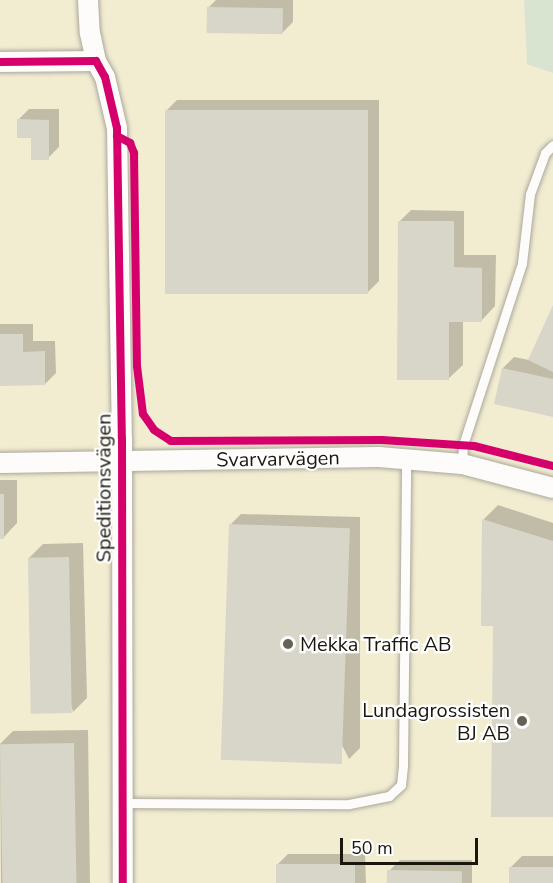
<!DOCTYPE html>
<html>
<head>
<meta charset="utf-8">
<style>
  body { margin:0 }
  #map { position:relative; width:553px; height:883px; overflow:hidden; background:#f0edde; font-family:"Nunito Sans",sans-serif }
  div>[style] { position:absolute }
  [style*='--x'] { left:calc(var(--x)*1px); top:calc(var(--y)*1px); width:calc(var(--w)*1px); rotate:calc(var(--a)*1deg) }
  .built>* { inset:0; background:#f2ecd1 }
  .green>* { inset:0; background:#d8e4cf }
  .shadow>* { inset:0; background:#0003 }
  .building>* { inset:0; background:#d8d5c9; transform-origin:0 0 }
  .roads { filter:drop-shadow(0 0 2px #aaa89c) drop-shadow(0 0 2px #aaa89c) }
  .lane>* { height:9px; margin:-4.5px; padding:0 4.5px; transform-origin:4.5px; border-radius:4.5px; background:#fdfcfa }
  .street>* { height:20px; margin:-10px; padding:0 10px; transform-origin:10px; border-radius:10px; background:#fdfcfa }
  .cycleway>* { height:8px; margin:-4px; padding:0 4px; transform-origin:4px; border-radius:4px; background:#d6006c }
  .dots>* { width:16px; height:16px; translate:-50% -50%; box-sizing:border-box; border:3px solid #fff; border-radius:50% }
  span { translate:-50% -50%; white-space:nowrap; text-align:center; line-height:1.15; -webkit-text-stroke:4.5px #fff; paint-order:stroke }
  .street-label { font-size:20px; color:#19170d }
  .poi-label { font-size:20px; color:#19170d }
  .left { translate:0 -50%; text-align:left }
  .right { translate:-100% -50%; text-align:right }
  .scale { position:absolute; left:340px; top:838px; width:138px; height:27px; box-sizing:border-box; border:3px solid #19170d; border-top:0; padding-left:8px; font-size:18px; line-height:21px; white-space:nowrap; color:#19170d; -webkit-text-stroke:4px #fff; paint-order:stroke }
</style>
</head>
<body>
<div id="map">
  <div class="built">
    <i style="clip-path:polygon(0 0,524px 0,527px 63px,553px 73px,553px 883px,0 883px)"></i>
  </div>
  <div class="green">
    <i style="clip-path:polygon(524px 0,553px 0,553px 73px,527px 64px)"></i>
  </div>
  <div class="shadow">
    <i style="clip-path:polygon(216px 0,293px 0,293px 22px,282px 33px,209px 7px)"></i>
    <i style="clip-path:polygon(177px 100px,379px 100px,379px 281px,368px 292px,166px 111px)"></i>
    <i style="clip-path:polygon(29px 109px,59px 109px,59px 147px,48px 158px,18px 120px)"></i>
    <i style="clip-path:polygon(411px 210px,464px 211px,464px 255px,496px 255px,495px 306px,481px 321px,463px 320px,463px 365px,448px 379px,400px 221px)"></i>
    <i style="clip-path:polygon(553px 309px,553px 416px,496px 403px,503px 368px,514px 357px,529px 360px)"></i>
    <i style="clip-path:polygon(0 324px,33px 324px,33px 341px,55px 341px,56px 373px,45px 384px,0 384px)"></i>
    <i style="clip-path:polygon(0 480px,17px 480px,17px 523px,3px 538px,0 538px)"></i>
    <i style="clip-path:polygon(498px 505px,553px 523px,553px 815px,494px 625px,483px 625px,484px 519px)"></i>
    <i style="clip-path:polygon(241px 514px,360px 517px,360px 748px,349px 759px,230px 525px)"></i>
    <i style="clip-path:polygon(83px 543px,87px 698px,73px 712px,29px 558px,43px 544px)"></i>
    <i style="clip-path:polygon(88px 730px,90px 883px,1px 883px,0 744px,13px 731px)"></i>
    <i style="clip-path:polygon(288px 854px,365px 854px,366px 883px,277px 883px,277px 865px)"></i>
    <i style="clip-path:polygon(522px 856px,553px 856px,553px 883px,511px 883px,511px 867px)"></i>
    <i style="clip-path:polygon(400px 860px,472px 860px,472px 883px,389px 883px,389px 871px)"></i>
  </div>
  <div class="building">
    <i style="left:207px;top:7px;width:76px;height:26px;rotate:1deg"></i>
    <i style="left:165px;top:110px;width:203px;height:184px"></i>
    <i style="clip-path:polygon(17px 119px,49px 120px,49px 160px,31px 160px,31px 138px,17px 138px)"></i>
    <i style="clip-path:polygon(398px 221px,454px 221px,454px 267px,482px 268px,482px 322px,449px 322px,449px 380px,397px 380px)"></i>
    <i style="clip-path:polygon(553px 305px,553px 372px,528px 360px)"></i>
    <i style="clip-path:polygon(0 334px,23px 334px,23px 352px,45px 351px,45px 385px,0 386px)"></i>
    <i style="clip-path:polygon(502px 368px,553px 379px,553px 417px,494px 404px)"></i>
    <i style="left:0;top:494px;width:4px;height:45px"></i>
    <i style="clip-path:polygon(482px 519px,553px 541px,553px 817px,491px 817px,493px 626px,481px 626px)"></i>
    <i style="left:229px;top:524px;width:121px;height:236px;rotate:2deg"></i>
    <i style="left:69px;top:557px;width:156px;height:41px;rotate:89deg"></i>
    <i style="left:74px;top:743px;width:140px;height:74px;rotate:89deg"></i>
    <i style="left:276px;top:864px;width:79px;height:19px"></i>
    <i style="left:509px;top:867px;width:44px;height:16px"></i>
    <i style="left:387px;top:870px;width:75px;height:13px;rotate:1deg"></i>
  </div>
  <div class="roads">
    <div class="lane">
      <i style="--x:462;--y:464;--w:19;--a:-87"></i>
      <i style="--x:463;--y:445;--w:191;--a:-72"></i>
      <i style="--x:522;--y:263;--w:69;--a:-83.4"></i>
      <i style="--x:530;--y:194;--w:44;--a:-69.9"></i>
      <i style="--x:545;--y:153;--w:11;--a:-45"></i>
      <i style="--x:122;--y:803;--w:227;--a:0.3"></i>
      <i style="--x:349;--y:804;--w:41;--a:-11.3"></i>
      <i style="--x:389;--y:796;--w:16;--a:-43"></i>
      <i style="--x:401;--y:785;--w:20;--a:-84"></i>
      <i style="--x:403;--y:765;--w:306;--a:-89.4"></i>
    </div>
    <div class="street">
      <i style="--x:88;--y:0;--w:33;--a:87"></i>
      <i style="--x:90;--y:33;--w:29;--a:78"></i>
      <i style="--x:0;--y:62;--w:96;--a:-0.6"></i>
      <i style="--x:96;--y:61;--w:18;--a:61"></i>
      <i style="--x:105;--y:77;--w:52;--a:76.8"></i>
      <i style="--x:117;--y:128;--w:311;--a:89.1"></i>
      <i style="--x:122;--y:439;--w:444;--a:89.9"></i>
      <i style="--x:0;--y:463;--w:379;--a:-0.9"></i>
      <i style="--x:379;--y:457;--w:83;--a:4.8"></i>
      <i style="--x:462;--y:464;--w:94;--a:14.8"></i>
    </div>
  </div>
  <div class="cycleway">
    <i style="--x:0;--y:62;--w:96;--a:-0.6"></i>
    <i style="--x:96;--y:61;--w:18;--a:61"></i>
    <i style="--x:105;--y:77;--w:52;--a:76.8"></i>
    <i style="--x:117;--y:128;--w:311;--a:89.1"></i>
    <i style="--x:122;--y:439;--w:444;--a:89.9"></i>
    <i style="--x:117;--y:136;--w:15;--a:28"></i>
    <i style="--x:130;--y:143;--w:11;--a:68"></i>
    <i style="--x:134;--y:153;--w:213;--a:89.2"></i>
    <i style="--x:137;--y:366;--w:48;--a:82.9"></i>
    <i style="--x:143;--y:414;--w:19;--a:55"></i>
    <i style="--x:154;--y:430;--w:20;--a:33"></i>
    <i style="--x:171;--y:441;--w:211;--a:-0.3"></i>
    <i style="--x:382;--y:440;--w:92;--a:3.7"></i>
    <i style="--x:474;--y:446;--w:81;--a:14.2"></i>
  </div>
  <div class="dots">
    <i style="left:288px;top:644px;background:#646256"></i>
    <i style="left:522px;top:721px;background:#646256"></i>
  </div>
  <div class="street-label">
    <span style="left:278px;top:459px;rotate:-1deg">Svarvarvägen</span>
    <span style="left:104px;top:488px;rotate:-90deg">Speditionsvägen</span>
  </div>
  <div class="poi-label">
    <span class="left" style="left:300px;top:644px">Mekka Traffic AB</span>
    <span class="right" style="left:510px;top:722px">Lundagrossisten<br>BJ AB</span>
  </div>
  <div class="scale">50 m</div>
</div>
</body>
</html>
